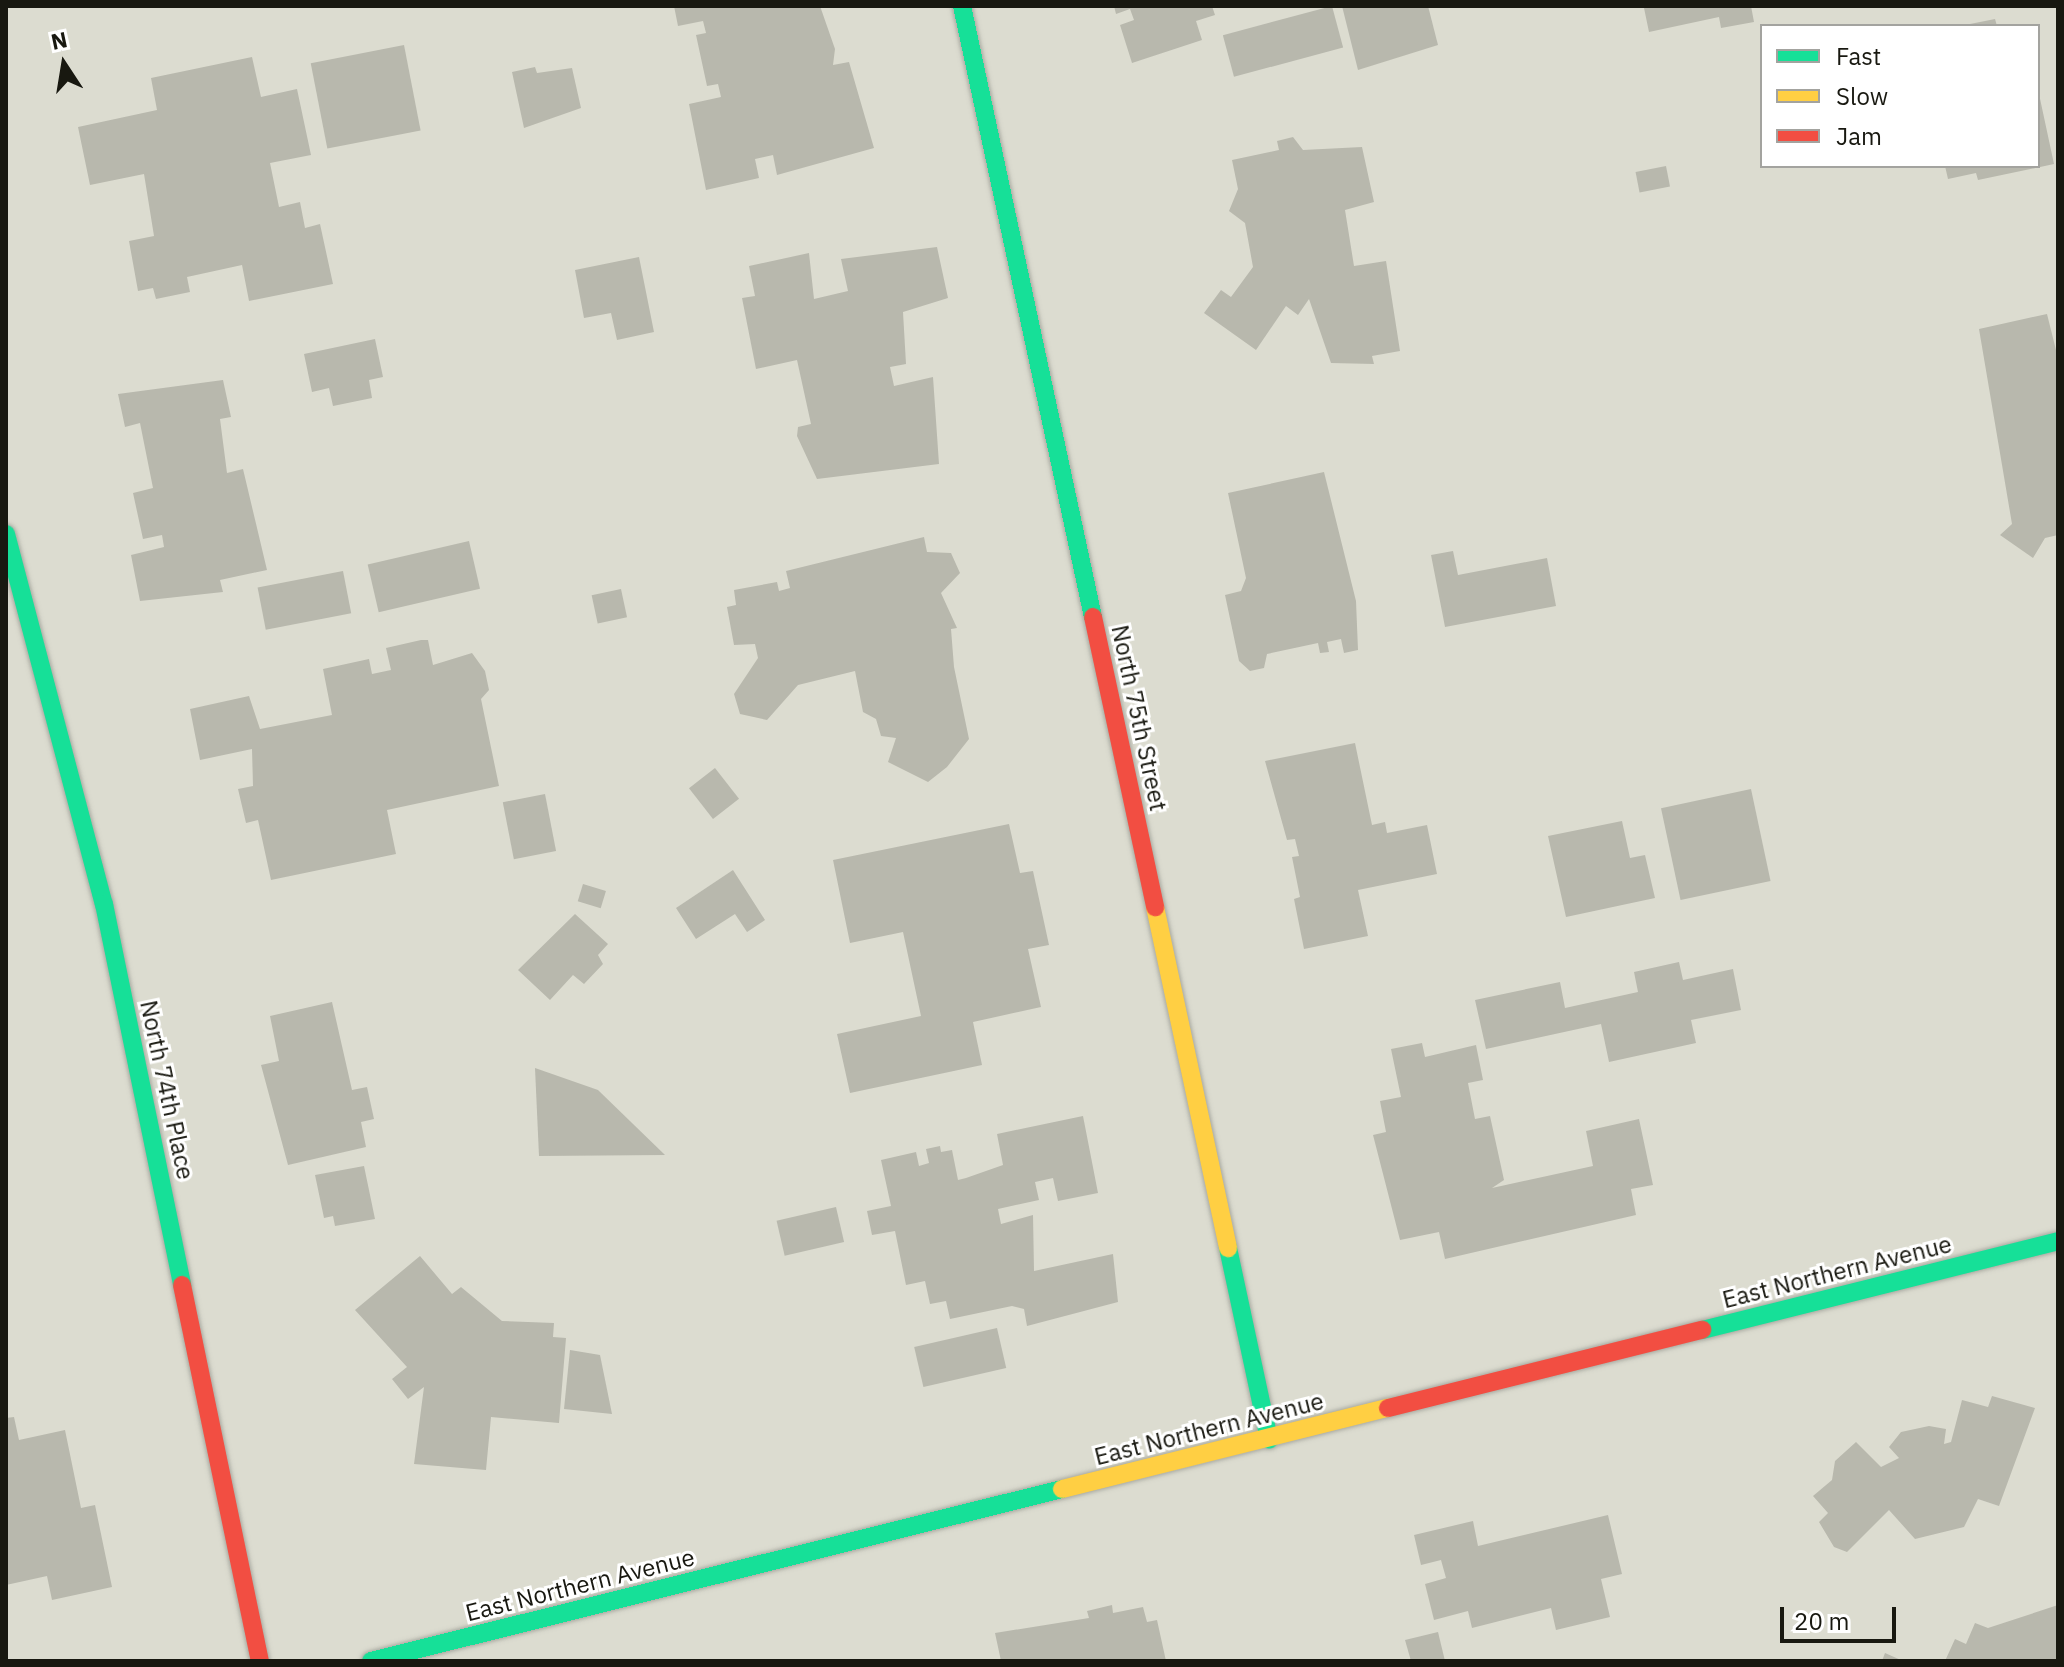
<!DOCTYPE html>
<html>
<head>
<meta charset="utf-8">
<style>
  body { margin:0 }
  #map { position:relative; width:2064px; height:1667px; overflow:hidden; background:#dcdcd0; font-family:"IBM Plex Sans",sans-serif }
  div>[style] { position:absolute }
  [style*='--x'] { left:calc(var(--x)*1px); top:calc(var(--y)*1px); width:calc(var(--w)*1px); rotate:calc(var(--a)*1deg) }
  .building>* { inset:0; background:#b8b8ad; transform-origin:0 0 }
  .roads { filter:drop-shadow(0 0 2px #a9aaa1) drop-shadow(0 0 2px #a9aaa1) }
  .fast>* { height:18px; margin:-9px; padding:0 9px; transform-origin:9px; border-radius:9px; background:#16e098 }
  .slow>* { height:18px; margin:-9px; padding:0 9px; transform-origin:9px; border-radius:9px; background:#ffcf43 }
  .jam>* { height:18px; margin:-9px; padding:0 9px; transform-origin:9px; border-radius:9px; background:#f24e42 }
  span { translate:-50% -50%; white-space:nowrap; text-align:center; line-height:1.15; -webkit-text-stroke:6px #fff; paint-order:stroke }
  .street-label { font-size:24px; color:#181810 }
  .frame { position:absolute; inset:0; border:8px solid #181810; pointer-events:none }
  .legend { position:absolute; left:1760px; top:24px; width:280px; height:144px; box-sizing:border-box; background:#fff; border:2px solid #a3a39f; margin:0; padding:10px 14px; list-style:none; font-size:24px; color:#181810 }
  .legend li { display:flex; align-items:center; gap:16px; height:40px }
  .legend b { width:40px; border:2px solid #a3a39f }
  .north { position:absolute; left:24px; top:24px; width:80px; height:80px; -webkit-text-stroke:6px #fff; paint-order:stroke; rotate:348deg; font-size:22px; font-weight:700; line-height:32px; text-align:center; color:#181810 }
  .north::after { content:''; display:block; margin:auto; width:28px; height:36px; background:#181810; clip-path:polygon(50% 0,100% 100%,50% 72%,0 100%) }
  .scale { position:absolute; left:1780px; top:1607px; width:116px; height:36px; box-sizing:border-box; border:4px solid #181810; border-top:0; padding-left:10px; font-size:24px; line-height:28px; white-space:nowrap; color:#181810; -webkit-text-stroke:6px #fff; paint-order:stroke }
</style>
</head>
<body>
<div id="map">
  <div class="building">
    <i style="clip-path:polygon(674px 6px,820px 6px,835px 49px,833px 65px,849px 62px,874px 148px,777px 175px,773px 155px,755px 159px,759px 178px,706px 190px,689px 104px,721px 97px,718px 84px,707px 86px,696px 35px,706px 33px,703px 21px,678px 26px)"></i>
    <i style="clip-path:polygon(1114px 6px,1212px 6px,1215px 15px,1196px 21px,1202px 40px,1132px 63px,1120px 25px,1134px 20px,1130px 9px,1116px 14px)"></i>
    <i style="left:1332px;top:6px;width:43px;height:113px;rotate:75deg"></i>
    <i style="clip-path:polygon(1342px 6px,1428px 6px,1438px 45px,1358px 70px)"></i>
    <i style="clip-path:polygon(1652px 6px,1751px 6px,1754px 22px,1721px 28px,1719px 17px,1649px 32px,1644px 8px)"></i>
    <i style="clip-path:polygon(1995px 19px,1997px 26px,1965px 26px,1965px 25px)"></i>
    <i style="left:404px;top:45px;width:87px;height:95px;rotate:79deg"></i>
    <i style="clip-path:polygon(252px 57px,261px 97px,297px 89px,311px 155px,270px 163px,279px 207px,300px 202px,305px 228px,320px 224px,333px 284px,249px 301px,242px 265px,187px 277px,190px 292px,156px 299px,153px 288px,138px 291px,129px 241px,154px 236px,144px 174px,90px 185px,78px 127px,157px 110px,151px 78px)"></i>
    <i style="clip-path:polygon(535px 67px,537px 73px,572px 68px,581px 108px,524px 128px,512px 72px)"></i>
    <i style="clip-path:polygon(2039px 94px,2054px 164px,1978px 180px,1976px 173px,1948px 179px,1945px 166px,2038px 167px)"></i>
    <i style="clip-path:polygon(1293px 137px,1303px 150px,1362px 147px,1374px 202px,1345px 210px,1354px 266px,1386px 261px,1400px 351px,1372px 356px,1374px 364px,1331px 363px,1309px 299px,1298px 315px,1286px 306px,1256px 350px,1204px 313px,1221px 290px,1231px 297px,1253px 267px,1245px 223px,1229px 211px,1238px 189px,1232px 160px,1279px 150px,1277px 141px)"></i>
    <i style="left:1666px;top:166px;width:21px;height:31px;rotate:79deg"></i>
    <i style="clip-path:polygon(937px 247px,948px 298px,903px 312px,906px 364px,890px 367px,894px 386px,933px 377px,939px 464px,817px 479px,797px 436px,798px 427px,811px 424px,797px 360px,756px 369px,742px 298px,755px 296px,749px 266px,809px 253px,814px 299px,848px 291px,841px 259px)"></i>
    <i style="clip-path:polygon(639px 257px,654px 332px,617px 340px,611px 313px,584px 318px,575px 270px)"></i>
    <i style="clip-path:polygon(2047px 314px,2058px 358px,2058px 535px,2045px 538px,2033px 558px,2000px 535px,2012px 524px,1979px 329px)"></i>
    <i style="clip-path:polygon(375px 339px,383px 377px,369px 380px,372px 398px,333px 406px,329px 388px,312px 392px,304px 354px)"></i>
    <i style="clip-path:polygon(223px 380px,231px 417px,220px 419px,227px 473px,243px 469px,267px 570px,220px 580px,223px 592px,140px 601px,131px 555px,164px 547px,162px 535px,143px 539px,133px 493px,153px 488px,140px 423px,125px 427px,118px 394px)"></i>
    <i style="clip-path:polygon(1324px 472px,1356px 601px,1358px 650px,1344px 653px,1341px 639px,1327px 642px,1329px 652px,1320px 653px,1318px 643px,1267px 654px,1264px 668px,1250px 671px,1239px 661px,1225px 595px,1241px 591px,1246px 578px,1228px 493px)"></i>
    <i style="clip-path:polygon(924px 537px,927px 552px,951px 553px,960px 573px,941px 593px,957px 628px,951px 629px,954px 667px,969px 739px,947px 767px,928px 782px,888px 762px,896px 738px,881px 736px,876px 719px,863px 712px,855px 671px,798px 685px,767px 720px,740px 714px,734px 694px,758px 658px,755px 644px,734px 645px,727px 607px,736px 605px,734px 590px,777px 582px,779px 591px,790px 588px,786px 571px)"></i>
    <i style="left:469px;top:541px;width:49px;height:104px;rotate:77deg"></i>
    <i style="clip-path:polygon(1453px 551px,1458px 575px,1547px 558px,1556px 606px,1445px 627px,1431px 555px)"></i>
    <i style="left:343px;top:571px;width:43px;height:87px;rotate:79deg"></i>
    <i style="left:621px;top:589px;width:29px;height:30px;rotate:78deg"></i>
    <i style="clip-path:polygon(421px 640px,428px 640px,433px 665px,472px 653px,485px 671px,489px 690px,481px 699px,499px 786px,387px 810px,396px 854px,271px 880px,258px 820px,246px 823px,238px 789px,253px 786px,252px 749px,200px 760px,190px 709px,249px 696px,260px 729px,332px 715px,323px 669px,369px 659px,372px 674px,391px 670px,386px 648px)"></i>
    <i style="clip-path:polygon(1355px 743px,1372px 825px,1385px 822px,1387px 833px,1427px 825px,1437px 874px,1358px 890px,1368px 936px,1304px 949px,1294px 899px,1300px 897px,1292px 857px,1299px 856px,1295px 839px,1287px 840px,1265px 761px)"></i>
    <i style="left:715px;top:768px;width:39px;height:33px;rotate:52deg"></i>
    <i style="left:1751px;top:789px;width:94px;height:92px;rotate:78deg"></i>
    <i style="left:545px;top:794px;width:58px;height:43px;rotate:79deg"></i>
    <i style="clip-path:polygon(1622px 821px,1630px 858px,1645px 855px,1655px 898px,1566px 917px,1548px 836px)"></i>
    <i style="clip-path:polygon(1009px 824px,1020px 873px,1033px 871px,1049px 945px,1028px 949px,1041px 1007px,973px 1022px,982px 1065px,850px 1093px,837px 1034px,921px 1016px,903px 932px,850px 943px,833px 860px)"></i>
    <i style="clip-path:polygon(733px 870px,765px 920px,747px 932px,735px 914px,696px 939px,676px 908px)"></i>
    <i style="left:583px;top:884px;width:24px;height:18px;rotate:17deg"></i>
    <i style="clip-path:polygon(575px 914px,608px 944px,598px 955px,603px 964px,584px 984px,573px 975px,550px 1000px,518px 970px)"></i>
    <i style="clip-path:polygon(1679px 962px,1683px 980px,1733px 969px,1741px 1010px,1691px 1020px,1696px 1043px,1609px 1062px,1601px 1024px,1486px 1049px,1475px 1000px,1560px 982px,1565px 1008px,1638px 992px,1634px 972px)"></i>
    <i style="clip-path:polygon(332px 1002px,352px 1090px,367px 1087px,374px 1119px,361px 1122px,366px 1147px,288px 1165px,261px 1065px,279px 1061px,270px 1016px)"></i>
    <i style="clip-path:polygon(1422px 1043px,1425px 1057px,1476px 1045px,1483px 1080px,1468px 1083px,1475px 1119px,1490px 1116px,1504px 1180px,1492px 1188px,1593px 1166px,1586px 1131px,1639px 1119px,1653px 1185px,1631px 1189px,1636px 1215px,1445px 1259px,1439px 1232px,1400px 1240px,1373px 1135px,1386px 1132px,1380px 1101px,1401px 1097px,1391px 1049px)"></i>
    <i style="clip-path:polygon(535px 1068px,598px 1090px,665px 1155px,539px 1156px)"></i>
    <i style="clip-path:polygon(1083px 1116px,1098px 1193px,1058px 1201px,1053px 1178px,1035px 1182px,1039px 1200px,998px 1209px,1001px 1224px,1033px 1215px,1034px 1271px,1113px 1254px,1118px 1302px,1027px 1326px,1024px 1309px,1012px 1306px,950px 1319px,946px 1301px,930px 1304px,925px 1281px,906px 1285px,895px 1231px,872px 1235px,867px 1211px,891px 1206px,881px 1160px,916px 1152px,919px 1166px,929px 1163px,926px 1149px,940px 1146px,941px 1152px,952px 1150px,958px 1180px,966px 1178px,1003px 1165px,997px 1134px)"></i>
    <i style="clip-path:polygon(364px 1166px,375px 1219px,335px 1226px,333px 1216px,324px 1218px,315px 1175px)"></i>
    <i style="left:836px;top:1207px;width:36px;height:61px;rotate:77deg"></i>
    <i style="clip-path:polygon(420px 1256px,452px 1294px,461px 1287px,502px 1321px,554px 1323px,553px 1337px,566px 1338px,559px 1423px,491px 1417px,486px 1470px,414px 1464px,424px 1387px,408px 1399px,392px 1379px,407px 1367px,355px 1310px)"></i>
    <i style="left:997px;top:1328px;width:41px;height:85px;rotate:77deg"></i>
    <i style="clip-path:polygon(570px 1350px,600px 1355px,612px 1414px,564px 1409px)"></i>
    <i style="clip-path:polygon(1992px 1396px,2035px 1408px,1999px 1506px,1978px 1499px,1964px 1527px,1915px 1539px,1889px 1510px,1847px 1552px,1834px 1547px,1819px 1522px,1828px 1513px,1813px 1496px,1832px 1480px,1835px 1461px,1856px 1442px,1881px 1467px,1899px 1458px,1889px 1447px,1901px 1432px,1929px 1426px,1946px 1429px,1944px 1444px,1951px 1442px,1962px 1400px,1988px 1407px)"></i>
    <i style="clip-path:polygon(14px 1417px,19px 1440px,65px 1430px,81px 1508px,95px 1505px,112px 1587px,52px 1600px,47px 1576px,6px 1585px,6px 1418px)"></i>
    <i style="clip-path:polygon(1608px 1515px,1622px 1574px,1601px 1579px,1610px 1617px,1556px 1630px,1551px 1608px,1472px 1628px,1468px 1611px,1434px 1620px,1425px 1584px,1446px 1578px,1441px 1560px,1421px 1565px,1414px 1535px,1473px 1521px,1478px 1546px)"></i>
    <i style="clip-path:polygon(1112px 1605px,1113px 1613px,1143px 1607px,1147px 1622px,1157px 1620px,1166px 1661px,1001px 1661px,995px 1633px,1089px 1618px,1087px 1611px)"></i>
    <i style="clip-path:polygon(2058px 1605px,2058px 1661px,1945px 1661px,1955px 1639px,1966px 1644px,1975px 1623px,1988px 1628px)"></i>
    <i style="clip-path:polygon(1438px 1632px,1445px 1661px,1411px 1661px,1405px 1640px)"></i>
    <i style="clip-path:polygon(1885px 1653px,1903px 1661px,1882px 1661px)"></i>
  </div>
  <div class="roads">
    <div class="fast">
      <i style="--x:962;--y:6;--w:625;--a:77.9"></i>
      <i style="--x:6;--y:534;--w:383;--a:75.2"></i>
      <i style="--x:104;--y:904;--w:389;--a:78.4"></i>
      <i style="--x:1228;--y:1248;--w:196;--a:77.9"></i>
      <i style="--x:1702;--y:1330;--w:367;--a:-14"></i>
      <i style="--x:371;--y:1661;--w:712;--a:-13.98"></i>
    </div>
    <div class="slow">
      <i style="--x:1155;--y:907;--w:349;--a:77.9"></i>
      <i style="--x:1062;--y:1489;--w:336;--a:-14"></i>
    </div>
    <div class="jam">
      <i style="--x:1093;--y:617;--w:297;--a:77.9"></i>
      <i style="--x:182;--y:1285;--w:384;--a:78.3"></i>
      <i style="--x:1388;--y:1408;--w:324;--a:-14"></i>
    </div>
  </div>
  <div class="street-label">
    <span style="left:1139px;top:718px;rotate:78deg">North 75th Street</span>
    <span style="left:167px;top:1090px;rotate:78deg">North 74th Place</span>
    <span style="left:1837px;top:1272px;rotate:-14deg">East Northern Avenue</span>
    <span style="left:1209px;top:1429px;rotate:-14deg">East Northern Avenue</span>
    <span style="left:580px;top:1585px;rotate:-14deg">East Northern Avenue</span>
  </div>
  <div class="frame"></div>
  <ul class="legend">
  <li><b style="height:10px;background:#16e098"></b>Fast</li>
  <li><b style="height:10px;background:#ffcf43"></b>Slow</li>
  <li><b style="height:10px;background:#f24e42"></b>Jam</li>
  </ul>
  <div class="north">N</div>
  <div class="scale">20 m</div>
</div>
</body>
</html>
